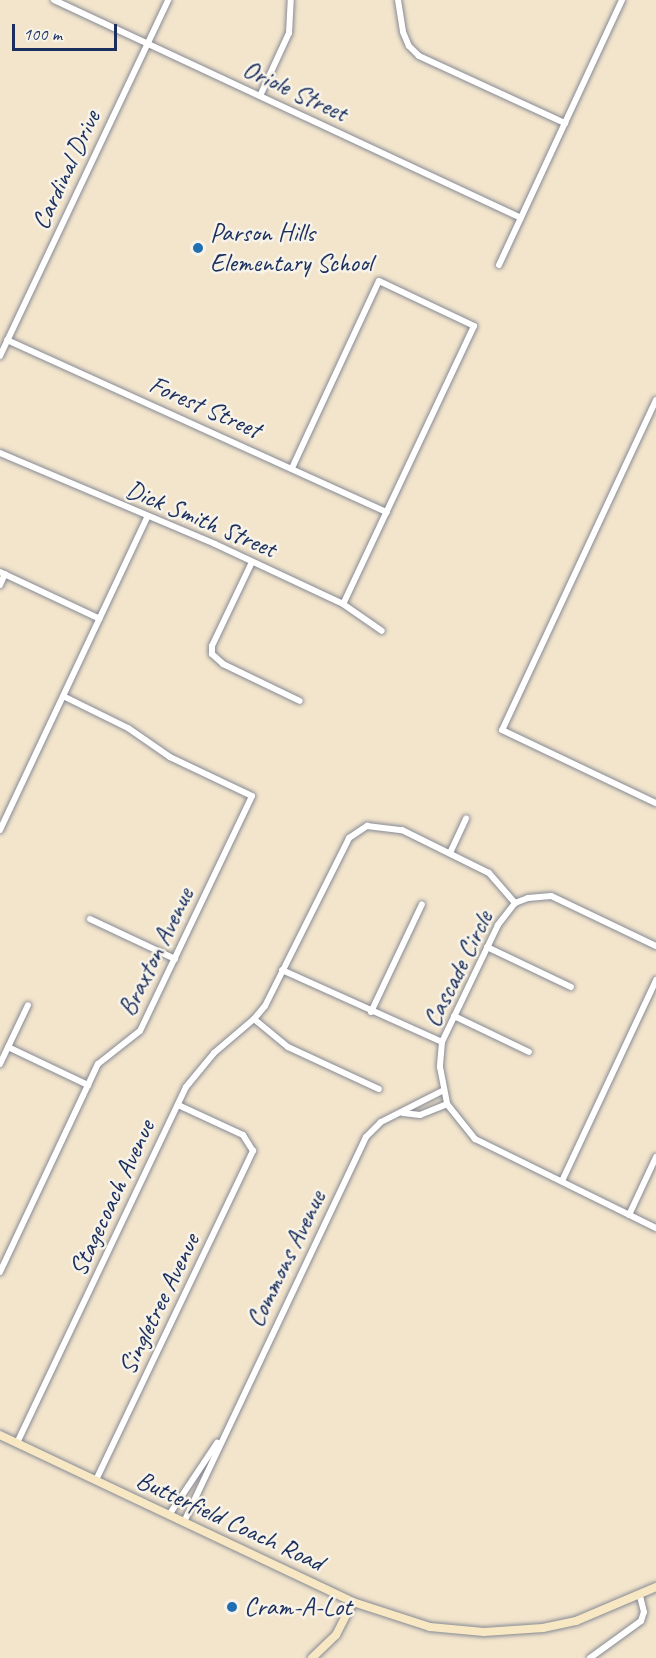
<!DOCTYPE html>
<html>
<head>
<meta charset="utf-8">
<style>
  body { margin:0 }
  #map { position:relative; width:656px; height:1658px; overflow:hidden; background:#f3e5cc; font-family:Caveat,sans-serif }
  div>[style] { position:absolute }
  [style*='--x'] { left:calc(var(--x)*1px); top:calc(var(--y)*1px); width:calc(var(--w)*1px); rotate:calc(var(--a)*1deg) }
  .roads { filter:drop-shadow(0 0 2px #878a95) drop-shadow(0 0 2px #878a95) }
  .street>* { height:6px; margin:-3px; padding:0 3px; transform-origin:3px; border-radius:3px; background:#fff }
  .secondary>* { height:8px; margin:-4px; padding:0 4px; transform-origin:4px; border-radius:4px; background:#f7e8c3 }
  .dots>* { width:16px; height:16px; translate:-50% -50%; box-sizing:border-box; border:3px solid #f7f3e8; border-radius:50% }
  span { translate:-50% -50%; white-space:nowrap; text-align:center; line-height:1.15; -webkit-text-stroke:5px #f7f3e8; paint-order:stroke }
  .street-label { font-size:26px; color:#1b2f5e }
  .poi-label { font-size:26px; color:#1b2f5e }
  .left { translate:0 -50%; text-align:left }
  .scale { position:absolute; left:12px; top:24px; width:105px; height:27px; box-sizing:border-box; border:3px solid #1b2f5e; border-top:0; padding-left:8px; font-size:18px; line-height:21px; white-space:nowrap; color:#1b2f5e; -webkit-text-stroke:4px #f7f3e8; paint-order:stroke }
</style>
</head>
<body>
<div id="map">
  <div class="roads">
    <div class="street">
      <i style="--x:54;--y:0;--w:515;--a:25.02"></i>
      <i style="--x:398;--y:0;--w:32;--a:81"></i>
      <i style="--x:403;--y:32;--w:15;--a:67"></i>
      <i style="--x:409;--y:46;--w:14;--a:45"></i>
      <i style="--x:419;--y:56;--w:161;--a:24.7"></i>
      <i style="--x:260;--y:96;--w:69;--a:-65.3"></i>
      <i style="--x:289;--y:33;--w:33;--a:-87"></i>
      <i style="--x:499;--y:265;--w:292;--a:-65.1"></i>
      <i style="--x:7;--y:340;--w:417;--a:24.4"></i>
      <i style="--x:0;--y:356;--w:394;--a:-64.7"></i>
      <i style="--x:656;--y:400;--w:364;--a:115"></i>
      <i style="--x:502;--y:730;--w:170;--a:25.4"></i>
      <i style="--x:0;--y:453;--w:233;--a:22.9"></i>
      <i style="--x:215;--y:544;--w:141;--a:25.1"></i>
      <i style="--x:343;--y:604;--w:47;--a:34.7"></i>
      <i style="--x:292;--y:468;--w:206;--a:-65.1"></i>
      <i style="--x:379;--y:281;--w:105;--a:25.3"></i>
      <i style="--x:474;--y:326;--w:307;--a:115.2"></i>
      <i style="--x:252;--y:562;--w:93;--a:115.5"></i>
      <i style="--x:212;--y:646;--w:8;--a:90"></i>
      <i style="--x:212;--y:654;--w:15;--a:42"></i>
      <i style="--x:223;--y:664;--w:85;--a:25.7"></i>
      <i style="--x:0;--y:572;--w:110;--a:25.2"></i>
      <i style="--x:0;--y:585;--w:12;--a:-66"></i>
      <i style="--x:0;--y:830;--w:347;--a:-64.8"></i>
      <i style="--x:450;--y:853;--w:38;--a:-65"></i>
      <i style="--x:90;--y:919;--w:94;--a:25.2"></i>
      <i style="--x:656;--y:946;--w:116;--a:-154.5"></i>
      <i style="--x:551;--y:896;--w:23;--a:175"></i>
      <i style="--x:528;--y:898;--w:14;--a:159"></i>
      <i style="--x:515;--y:903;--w:28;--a:128"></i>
      <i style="--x:498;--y:925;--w:130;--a:115.6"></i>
      <i style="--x:442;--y:1042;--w:25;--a:95"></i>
      <i style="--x:440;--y:1067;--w:38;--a:79"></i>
      <i style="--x:447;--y:1104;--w:45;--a:51.3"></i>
      <i style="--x:475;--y:1139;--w:202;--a:26.2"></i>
      <i style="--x:487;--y:947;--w:93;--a:25.5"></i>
      <i style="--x:282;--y:970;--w:175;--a:24.2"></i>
      <i style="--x:371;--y:1012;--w:119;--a:-64.7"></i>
      <i style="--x:454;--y:1016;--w:83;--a:25.6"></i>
      <i style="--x:254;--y:1019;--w:44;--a:39.5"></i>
      <i style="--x:288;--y:1047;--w:100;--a:24.8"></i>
      <i style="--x:8;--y:1047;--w:89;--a:25.4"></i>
      <i style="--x:0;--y:1064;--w:65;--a:-64.6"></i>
      <i style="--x:403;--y:1113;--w:17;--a:7"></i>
      <i style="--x:420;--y:1115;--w:29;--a:-22"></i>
      <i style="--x:562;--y:1181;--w:222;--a:-64.9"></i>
      <i style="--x:629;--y:1215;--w:64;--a:-65"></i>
      <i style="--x:0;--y:1272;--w:230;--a:-64.8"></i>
      <i style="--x:98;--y:1064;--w:53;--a:-38.2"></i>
      <i style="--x:140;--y:1031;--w:260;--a:-64.5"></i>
      <i style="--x:252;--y:796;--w:91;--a:-154.6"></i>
      <i style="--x:170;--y:757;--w:51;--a:-145.4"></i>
      <i style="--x:128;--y:728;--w:72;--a:-153.8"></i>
      <i style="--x:17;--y:1443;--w:394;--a:-64.6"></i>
      <i style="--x:186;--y:1087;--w:44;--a:-50.5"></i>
      <i style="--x:214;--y:1053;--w:52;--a:-40.4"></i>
      <i style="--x:254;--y:1019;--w:17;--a:-50"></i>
      <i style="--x:265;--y:1006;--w:188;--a:-63.4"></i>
      <i style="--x:349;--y:838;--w:22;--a:-34"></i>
      <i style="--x:367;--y:826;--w:35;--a:7"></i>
      <i style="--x:402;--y:830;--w:97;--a:26.3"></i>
      <i style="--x:489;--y:873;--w:40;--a:49"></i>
      <i style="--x:96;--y:1480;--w:365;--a:-64.5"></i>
      <i style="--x:253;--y:1151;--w:19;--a:-122"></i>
      <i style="--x:243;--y:1135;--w:72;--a:-155.2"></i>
      <i style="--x:169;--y:1515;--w:87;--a:-56.3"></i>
      <i style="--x:184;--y:1522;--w:426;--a:-64.7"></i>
      <i style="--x:366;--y:1137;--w:21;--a:-45"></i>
      <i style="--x:381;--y:1122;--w:68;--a:-26.9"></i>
      <i style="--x:590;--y:1658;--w:63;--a:-36"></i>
      <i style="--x:641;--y:1621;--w:9;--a:-72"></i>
      <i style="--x:644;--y:1612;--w:16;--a:-104"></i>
    </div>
    <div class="secondary">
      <i style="--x:0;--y:1435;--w:391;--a:25.3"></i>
      <i style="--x:353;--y:1602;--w:81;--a:18"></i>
      <i style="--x:430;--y:1627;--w:54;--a:5.3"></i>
      <i style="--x:484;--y:1632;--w:59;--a:-3.9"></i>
      <i style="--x:543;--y:1628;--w:34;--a:-12"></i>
      <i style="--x:576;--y:1621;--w:87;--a:-23"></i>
      <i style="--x:312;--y:1658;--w:33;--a:-44"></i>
      <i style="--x:336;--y:1635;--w:37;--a:-63"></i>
    </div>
  </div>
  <div class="dots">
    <i style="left:198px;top:248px;background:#1f6fb2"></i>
    <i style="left:232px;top:1607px;background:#1f6fb2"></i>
  </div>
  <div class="street-label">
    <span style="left:295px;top:91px;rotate:25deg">Oriole Street</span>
    <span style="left:66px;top:170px;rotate:-65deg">Cardinal Drive</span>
    <span style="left:205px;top:407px;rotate:24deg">Forest Street</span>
    <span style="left:201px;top:519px;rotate:23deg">Dick Smith Street</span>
    <span style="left:156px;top:952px;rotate:-64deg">Braxton Avenue</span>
    <span style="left:458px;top:969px;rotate:-64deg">Cascade Circle</span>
    <span style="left:112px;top:1198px;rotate:-65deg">Stagecoach Avenue</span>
    <span style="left:286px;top:1259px;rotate:-64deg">Commons Avenue</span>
    <span style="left:159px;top:1304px;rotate:-64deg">Singletree Avenue</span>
    <span style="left:230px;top:1521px;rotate:25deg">Butterfield Coach Road</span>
  </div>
  <div class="poi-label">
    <span class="left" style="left:210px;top:248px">Parson Hills<br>Elementary School</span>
    <span class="left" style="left:244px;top:1607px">Cram-A-Lot</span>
  </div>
  <div class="scale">100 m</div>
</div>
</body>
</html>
